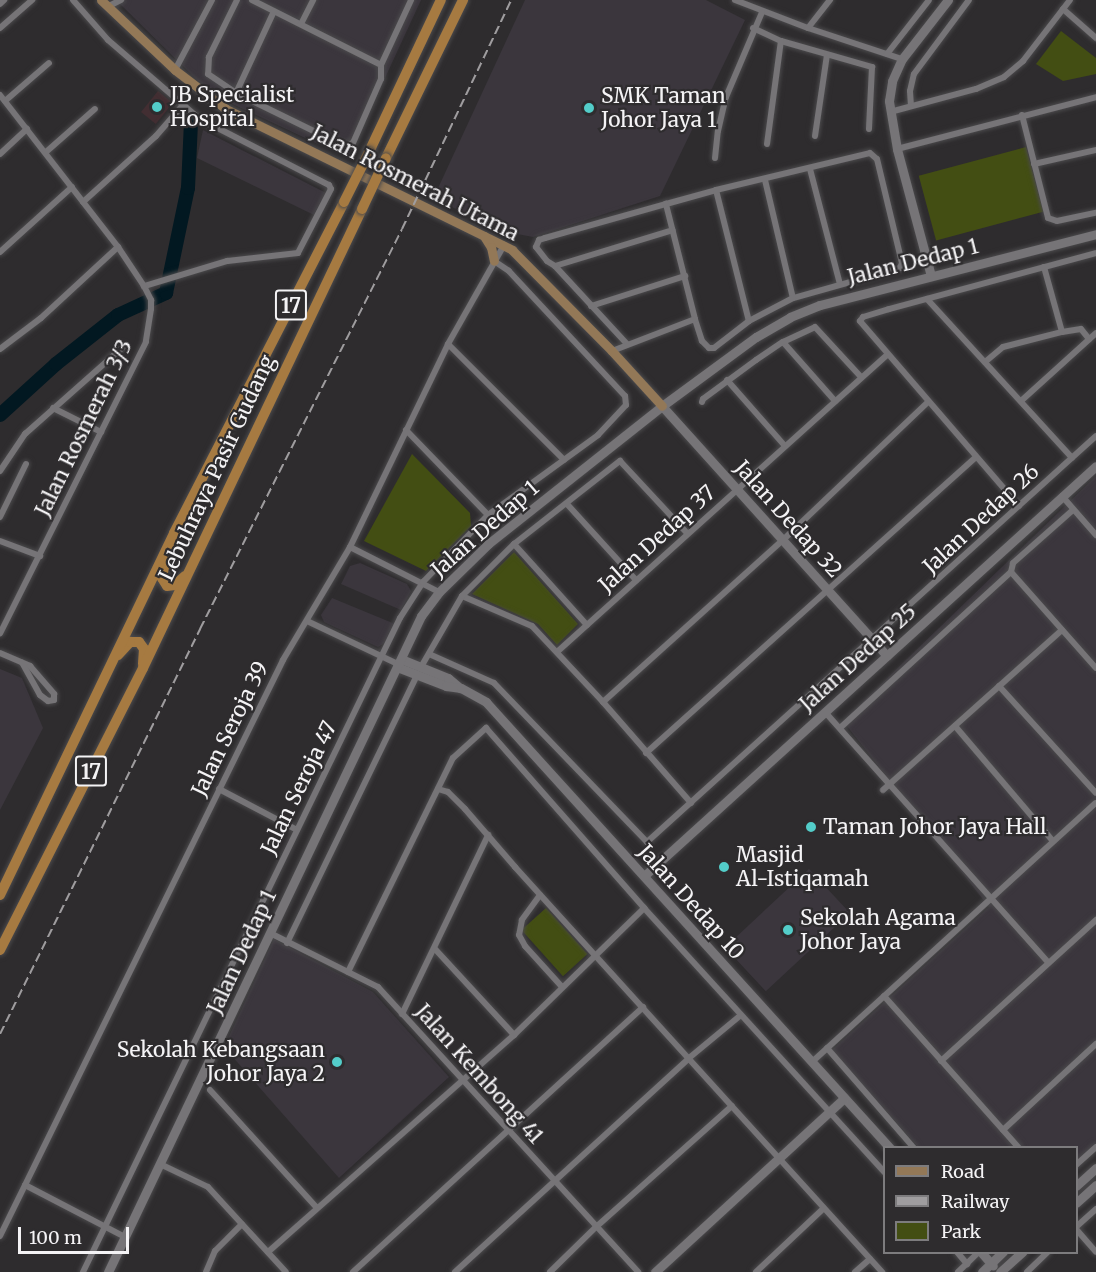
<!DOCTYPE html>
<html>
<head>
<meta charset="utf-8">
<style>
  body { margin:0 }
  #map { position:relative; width:1096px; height:1272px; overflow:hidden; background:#2e2c2e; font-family:Merriweather,serif }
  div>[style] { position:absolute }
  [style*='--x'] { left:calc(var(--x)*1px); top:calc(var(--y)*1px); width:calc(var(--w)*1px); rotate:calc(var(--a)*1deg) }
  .built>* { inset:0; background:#3b363d; transform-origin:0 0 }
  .medical>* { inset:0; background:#422e32; transform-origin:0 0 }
  .green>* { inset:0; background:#434e13; transform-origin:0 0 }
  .river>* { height:14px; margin:-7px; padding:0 7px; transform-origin:7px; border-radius:7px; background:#021821 }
  .roads { filter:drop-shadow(0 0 2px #4b4a4c) drop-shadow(0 0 2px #4b4a4c) }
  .street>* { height:6px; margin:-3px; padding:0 3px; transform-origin:3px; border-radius:3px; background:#767477 }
  .secondary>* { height:9px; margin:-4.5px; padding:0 4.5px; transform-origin:4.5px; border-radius:4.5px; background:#767477 }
  .primary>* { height:9px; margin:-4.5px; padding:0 4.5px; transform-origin:4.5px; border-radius:4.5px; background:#937857 }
  .highway>* { height:10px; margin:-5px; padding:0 5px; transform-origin:5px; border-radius:5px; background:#a67a41 }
  .rail>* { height:2px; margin-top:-1px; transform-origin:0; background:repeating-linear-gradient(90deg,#9f9d9f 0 9px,transparent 0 13.5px) }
  .bridges { filter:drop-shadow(0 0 2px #4b4a4c) drop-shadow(0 0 2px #4b4a4c) }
  .highway-bridge>* { height:10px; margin:-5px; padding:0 5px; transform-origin:5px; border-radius:5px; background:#a67a41 }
  .dots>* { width:16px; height:16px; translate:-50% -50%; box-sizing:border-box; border:3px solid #2e2c2e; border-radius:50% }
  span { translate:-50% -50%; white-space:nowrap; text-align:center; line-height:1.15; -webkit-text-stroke:4.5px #2e2c2e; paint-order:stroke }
  .shield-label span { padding:2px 4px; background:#2e2c2e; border:2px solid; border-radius:4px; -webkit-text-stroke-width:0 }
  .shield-label { font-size:20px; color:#f4f3f5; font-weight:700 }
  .poi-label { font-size:21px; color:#f4f3f5 }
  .left { translate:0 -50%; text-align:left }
  .right { translate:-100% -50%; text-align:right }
  .street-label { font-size:21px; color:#f4f3f5 }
  .legend { position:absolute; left:883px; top:1146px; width:195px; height:108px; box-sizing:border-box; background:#2e2c2e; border:2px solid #7d7c7e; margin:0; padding:8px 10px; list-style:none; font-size:18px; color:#f4f3f5 }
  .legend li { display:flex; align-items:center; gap:12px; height:30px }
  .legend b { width:30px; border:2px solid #7d7c7e }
  .scale { position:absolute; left:18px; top:1227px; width:111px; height:27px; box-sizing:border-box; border:3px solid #f4f3f5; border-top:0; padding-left:8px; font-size:18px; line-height:21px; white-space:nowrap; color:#f4f3f5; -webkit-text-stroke:4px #2e2c2e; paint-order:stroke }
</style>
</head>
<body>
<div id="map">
  <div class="built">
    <i style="clip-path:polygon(116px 0,421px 0,348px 158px,224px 100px,196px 79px)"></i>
    <i style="clip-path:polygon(525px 0,706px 0,745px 20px,660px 196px,533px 237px,512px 233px,433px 199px)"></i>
    <i style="clip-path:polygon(203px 130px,326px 193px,314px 215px,197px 158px)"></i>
    <i style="clip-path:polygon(1096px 476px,1096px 1143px,1077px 1161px,1076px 1148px,918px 1147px,832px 1050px,989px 907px,843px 721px)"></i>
    <i style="clip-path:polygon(360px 563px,407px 584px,411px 591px,401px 610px,341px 584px,350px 566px)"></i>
    <i style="clip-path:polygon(332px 598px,395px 624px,386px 642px,378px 647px,324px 622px,321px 615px)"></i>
    <i style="clip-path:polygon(0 669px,22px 678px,43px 728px,0 810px)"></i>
    <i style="left:809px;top:869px;width:60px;height:115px;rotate:47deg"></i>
    <i style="clip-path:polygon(274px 939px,373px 992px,449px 1077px,339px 1178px,224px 1047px)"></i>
  </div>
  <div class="medical">
    <i style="left:158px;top:91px;width:19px;height:27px;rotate:39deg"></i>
  </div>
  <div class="green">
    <i style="clip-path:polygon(1061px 31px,1096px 58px,1096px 74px,1063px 81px,1036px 64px)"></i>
    <i style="left:1026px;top:147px;width:67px;height:111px;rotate:75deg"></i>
    <i style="clip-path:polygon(412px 454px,470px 513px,471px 526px,426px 571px,364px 541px)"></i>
    <i style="clip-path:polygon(514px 552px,578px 624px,557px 645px,538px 624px,472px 594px)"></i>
    <i style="left:546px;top:908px;width:62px;height:33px;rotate:48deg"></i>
  </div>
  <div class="river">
    <i style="--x:0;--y:415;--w:76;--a:-42.3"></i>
    <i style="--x:56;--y:364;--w:79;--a:-38.3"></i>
    <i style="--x:118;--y:315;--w:53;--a:-24.6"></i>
    <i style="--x:166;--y:293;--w:107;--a:-78.2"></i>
    <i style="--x:188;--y:188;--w:65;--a:-87.4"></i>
  </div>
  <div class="roads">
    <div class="street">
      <i style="--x:73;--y:0;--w:53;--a:48.8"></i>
      <i style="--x:108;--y:40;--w:121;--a:40.7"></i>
      <i style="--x:200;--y:119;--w:145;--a:27.1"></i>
      <i style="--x:329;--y:185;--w:4;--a:63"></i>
      <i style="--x:331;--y:189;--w:72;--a:117.3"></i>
      <i style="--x:298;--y:253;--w:71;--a:173.6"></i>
      <i style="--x:227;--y:261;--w:87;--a:163.2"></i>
      <i style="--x:237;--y:0;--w:64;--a:116.2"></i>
      <i style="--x:209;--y:57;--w:17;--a:93"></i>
      <i style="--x:208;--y:74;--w:34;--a:34"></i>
      <i style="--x:236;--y:93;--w:120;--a:26.1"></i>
      <i style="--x:344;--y:146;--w:9;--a:-18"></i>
      <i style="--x:353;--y:143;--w:70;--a:-66.4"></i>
      <i style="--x:381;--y:79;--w:14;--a:-90"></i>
      <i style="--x:381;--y:65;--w:72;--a:-65.2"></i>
      <i style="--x:252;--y:0;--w:144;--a:26.7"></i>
      <i style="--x:735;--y:0;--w:78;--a:21"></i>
      <i style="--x:808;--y:28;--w:99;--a:18.3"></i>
      <i style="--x:0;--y:4;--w:6;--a:-45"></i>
      <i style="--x:107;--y:7;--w:16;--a:-27"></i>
      <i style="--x:1063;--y:9;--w:44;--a:41.3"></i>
      <i style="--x:301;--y:24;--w:27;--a:-63"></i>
      <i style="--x:0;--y:28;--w:43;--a:-41.2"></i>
      <i style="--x:753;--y:28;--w:31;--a:25"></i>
      <i style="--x:781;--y:41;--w:95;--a:15.9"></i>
      <i style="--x:872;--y:67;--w:62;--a:92.8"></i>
      <i style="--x:808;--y:28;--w:36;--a:-52"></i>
      <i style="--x:887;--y:54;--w:68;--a:-52.1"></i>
      <i style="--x:175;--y:70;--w:79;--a:-62.1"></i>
      <i style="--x:236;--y:93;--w:90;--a:-65.1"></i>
      <i style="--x:0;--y:95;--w:192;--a:52.2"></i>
      <i style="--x:118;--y:247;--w:47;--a:56.3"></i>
      <i style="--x:144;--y:286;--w:16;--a:63"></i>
      <i style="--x:151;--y:300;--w:9;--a:90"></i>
      <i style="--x:151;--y:309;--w:33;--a:99"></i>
      <i style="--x:146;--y:342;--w:326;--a:116.6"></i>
      <i style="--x:5;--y:101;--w:58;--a:-40.8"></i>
      <i style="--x:911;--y:106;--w:15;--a:-94"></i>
      <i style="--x:910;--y:91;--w:17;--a:-77"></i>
      <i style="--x:914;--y:74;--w:92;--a:-53.4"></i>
      <i style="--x:890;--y:112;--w:89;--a:-15"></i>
      <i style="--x:976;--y:89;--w:30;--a:-23"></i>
      <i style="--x:1004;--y:77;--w:25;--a:-40"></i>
      <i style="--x:1023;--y:61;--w:77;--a:-52.4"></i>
      <i style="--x:1022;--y:115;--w:106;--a:75.8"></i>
      <i style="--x:1048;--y:218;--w:9;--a:18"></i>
      <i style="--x:1057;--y:221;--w:40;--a:-12"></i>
      <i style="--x:815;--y:136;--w:82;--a:-81.6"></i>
      <i style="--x:767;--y:144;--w:104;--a:-82.3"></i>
      <i style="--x:897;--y:149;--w:206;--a:-14.6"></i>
      <i style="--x:46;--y:152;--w:65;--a:-41.3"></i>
      <i style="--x:0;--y:154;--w:37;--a:-43"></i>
      <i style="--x:715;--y:158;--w:27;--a:-84"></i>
      <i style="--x:718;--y:131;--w:35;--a:-77"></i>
      <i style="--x:726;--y:97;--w:92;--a:-67"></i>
      <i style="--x:1034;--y:164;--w:64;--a:-12.7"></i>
      <i style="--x:810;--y:169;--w:119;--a:75.4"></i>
      <i style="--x:765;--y:180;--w:121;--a:76.7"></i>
      <i style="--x:716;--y:190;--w:135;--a:75.9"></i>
      <i style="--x:83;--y:202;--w:98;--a:-42.1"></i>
      <i style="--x:156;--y:136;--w:40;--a:-49"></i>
      <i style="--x:0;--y:252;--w:97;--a:-42.1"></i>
      <i style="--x:555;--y:266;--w:123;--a:-17"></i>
      <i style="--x:1044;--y:267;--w:67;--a:74.5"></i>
      <i style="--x:927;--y:299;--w:215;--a:47.6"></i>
      <i style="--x:591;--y:306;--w:99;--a:-17.7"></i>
      <i style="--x:783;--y:342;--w:79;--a:48.6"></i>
      <i style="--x:448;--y:344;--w:164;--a:45"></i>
      <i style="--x:627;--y:344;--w:106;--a:-132.7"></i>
      <i style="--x:555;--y:266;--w:9;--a:-148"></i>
      <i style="--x:547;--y:261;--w:18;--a:-128"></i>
      <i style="--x:536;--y:247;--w:8;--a:-67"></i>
      <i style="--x:539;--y:240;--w:6;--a:-18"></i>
      <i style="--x:545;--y:238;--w:126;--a:-15.7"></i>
      <i style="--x:666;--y:204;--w:52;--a:-15.6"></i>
      <i style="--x:716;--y:190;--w:158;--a:-13.5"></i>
      <i style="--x:870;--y:153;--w:9;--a:41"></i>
      <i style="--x:877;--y:159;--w:107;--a:76.5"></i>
      <i style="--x:902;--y:263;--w:5;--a:112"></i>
      <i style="--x:900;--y:268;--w:111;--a:164.3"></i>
      <i style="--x:793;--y:298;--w:50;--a:152.4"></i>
      <i style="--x:749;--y:321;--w:44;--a:142.4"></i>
      <i style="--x:714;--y:348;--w:5;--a:180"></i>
      <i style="--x:709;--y:348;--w:10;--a:-135"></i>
      <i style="--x:702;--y:341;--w:23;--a:-108"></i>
      <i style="--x:695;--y:319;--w:119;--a:-104.2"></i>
      <i style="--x:0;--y:349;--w:51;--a:-37.1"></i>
      <i style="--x:41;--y:318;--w:105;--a:-42.7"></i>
      <i style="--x:612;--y:351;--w:89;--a:-21.1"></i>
      <i style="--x:985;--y:362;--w:23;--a:-40"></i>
      <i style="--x:1003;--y:347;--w:61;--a:-14.3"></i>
      <i style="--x:1062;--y:332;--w:19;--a:-9"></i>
      <i style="--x:1081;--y:329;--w:13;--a:51"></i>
      <i style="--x:727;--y:380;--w:88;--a:48.7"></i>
      <i style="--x:1021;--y:401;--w:101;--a:-42.2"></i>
      <i style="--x:702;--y:402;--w:3;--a:-72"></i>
      <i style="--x:703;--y:399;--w:66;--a:-36.3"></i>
      <i style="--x:756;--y:360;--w:32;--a:-34"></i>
      <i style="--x:783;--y:342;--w:35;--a:-25"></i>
      <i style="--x:815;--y:327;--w:68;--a:47.4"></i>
      <i style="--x:53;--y:408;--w:54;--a:26.6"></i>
      <i style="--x:406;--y:430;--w:118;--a:46"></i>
      <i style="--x:0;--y:471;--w:45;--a:-56"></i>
      <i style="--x:25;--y:434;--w:130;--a:-41.6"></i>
      <i style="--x:1062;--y:496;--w:52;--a:48.9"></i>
      <i style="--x:567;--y:504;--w:103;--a:47.8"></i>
      <i style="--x:1019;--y:506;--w:244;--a:-130.7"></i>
      <i style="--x:860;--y:321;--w:5;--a:-53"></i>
      <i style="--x:863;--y:317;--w:27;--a:-17"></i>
      <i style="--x:889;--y:309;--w:214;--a:-15.1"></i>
      <i style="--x:0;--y:517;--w:59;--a:-63.9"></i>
      <i style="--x:0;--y:541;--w:43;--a:20.6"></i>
      <i style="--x:514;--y:544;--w:109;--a:48"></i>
      <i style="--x:350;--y:547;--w:100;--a:26.8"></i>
      <i style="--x:1011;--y:572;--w:128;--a:48.5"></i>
      <i style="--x:1011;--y:572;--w:9;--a:-77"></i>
      <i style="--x:1013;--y:563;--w:80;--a:-41.5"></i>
      <i style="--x:462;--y:596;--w:76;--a:23.2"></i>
      <i style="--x:532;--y:626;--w:104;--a:46.9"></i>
      <i style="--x:603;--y:702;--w:134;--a:48.9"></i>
      <i style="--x:307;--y:621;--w:101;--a:25.3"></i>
      <i style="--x:557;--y:652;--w:444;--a:-42"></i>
      <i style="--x:0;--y:653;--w:33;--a:23"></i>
      <i style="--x:30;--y:666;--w:37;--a:49"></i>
      <i style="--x:54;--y:694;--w:6;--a:90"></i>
      <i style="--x:54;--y:700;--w:6;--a:171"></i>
      <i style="--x:48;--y:701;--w:10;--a:-143"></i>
      <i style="--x:40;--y:695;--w:37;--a:-119"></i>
      <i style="--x:429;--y:654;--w:71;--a:24"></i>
      <i style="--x:494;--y:683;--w:221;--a:46.1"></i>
      <i style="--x:647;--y:842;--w:605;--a:-42.12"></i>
      <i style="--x:421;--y:667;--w:82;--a:-60"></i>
      <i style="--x:462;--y:596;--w:74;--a:-45"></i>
      <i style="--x:514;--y:544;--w:135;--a:-38.1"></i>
      <i style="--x:620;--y:461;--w:98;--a:47.1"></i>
      <i style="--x:999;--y:686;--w:144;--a:47.8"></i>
      <i style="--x:603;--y:702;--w:242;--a:-42"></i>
      <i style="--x:783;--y:540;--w:200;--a:-43.6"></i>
      <i style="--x:825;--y:712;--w:336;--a:48.3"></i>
      <i style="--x:955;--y:726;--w:151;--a:49.6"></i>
      <i style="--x:840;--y:728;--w:231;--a:-42.4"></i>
      <i style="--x:646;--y:753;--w:443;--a:-41.9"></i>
      <i style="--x:219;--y:789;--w:88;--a:27.7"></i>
      <i style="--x:438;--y:789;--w:10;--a:17"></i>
      <i style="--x:448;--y:792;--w:24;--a:45"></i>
      <i style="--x:465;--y:809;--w:77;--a:49.2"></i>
      <i style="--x:515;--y:867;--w:547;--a:47.82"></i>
      <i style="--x:883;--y:790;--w:240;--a:-41.8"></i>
      <i style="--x:540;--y:895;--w:31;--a:126"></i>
      <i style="--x:522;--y:920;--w:15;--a:101"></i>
      <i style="--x:519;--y:935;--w:13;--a:61"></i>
      <i style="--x:525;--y:946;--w:55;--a:47.9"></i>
      <i style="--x:270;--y:933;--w:121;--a:26.6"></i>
      <i style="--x:378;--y:987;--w:386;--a:47.6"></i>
      <i style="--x:287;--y:943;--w:298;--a:-64.1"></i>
      <i style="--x:435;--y:949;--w:117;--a:47.4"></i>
      <i style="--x:348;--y:972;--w:238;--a:-63.9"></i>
      <i style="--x:453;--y:758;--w:45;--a:-42.3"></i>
      <i style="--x:486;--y:728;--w:240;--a:48.7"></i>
      <i style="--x:644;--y:908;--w:357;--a:47.7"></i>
      <i style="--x:884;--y:996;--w:203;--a:48.4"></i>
      <i style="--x:402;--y:1014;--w:199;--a:-64.3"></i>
      <i style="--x:827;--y:1048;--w:133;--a:49"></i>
      <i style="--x:941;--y:1061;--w:210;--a:-42.3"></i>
      <i style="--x:812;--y:1062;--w:384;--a:-42.4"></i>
      <i style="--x:210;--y:1090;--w:159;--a:47.8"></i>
      <i style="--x:1003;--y:1130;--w:127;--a:-42.8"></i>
      <i style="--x:160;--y:1164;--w:53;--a:25.6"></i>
      <i style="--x:208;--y:1187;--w:115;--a:47.5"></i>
      <i style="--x:1076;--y:1165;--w:27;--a:-42"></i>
      <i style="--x:25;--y:1185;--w:113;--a:27.5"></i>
      <i style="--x:1076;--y:1227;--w:27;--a:-42"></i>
      <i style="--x:1076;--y:1229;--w:30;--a:49"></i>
      <i style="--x:0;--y:1236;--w:642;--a:-63.83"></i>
      <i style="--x:283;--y:660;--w:131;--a:-59.3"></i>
      <i style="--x:350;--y:547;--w:225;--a:-64.2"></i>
      <i style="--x:448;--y:344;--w:114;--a:-60.5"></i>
      <i style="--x:268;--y:1252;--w:328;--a:-41.4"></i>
      <i style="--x:514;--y:1035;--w:182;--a:-44.3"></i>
      <i style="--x:957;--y:1252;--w:16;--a:50"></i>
      <i style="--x:83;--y:1272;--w:727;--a:-64.14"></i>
      <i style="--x:400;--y:618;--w:43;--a:-57.4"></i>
      <i style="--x:423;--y:582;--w:93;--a:-45.9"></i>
      <i style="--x:488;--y:515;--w:136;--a:-36"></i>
      <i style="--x:598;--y:435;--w:41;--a:-47"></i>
      <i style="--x:626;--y:405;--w:9;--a:-96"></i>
      <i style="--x:625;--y:396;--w:171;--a:-132.9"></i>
      <i style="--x:509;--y:271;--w:18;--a:-146"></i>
      <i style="--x:206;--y:1272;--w:23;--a:-67"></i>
      <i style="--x:215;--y:1251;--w:38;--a:-45"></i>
      <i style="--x:353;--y:1272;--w:393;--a:-42.4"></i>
      <i style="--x:455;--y:1272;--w:317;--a:-42.4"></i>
      <i style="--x:689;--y:1058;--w:67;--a:-39.6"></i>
      <i style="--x:550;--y:1272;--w:64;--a:-44.4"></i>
      <i style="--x:596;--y:1227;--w:182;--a:-41.7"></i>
      <i style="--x:756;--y:1272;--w:93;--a:-43.3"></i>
      <i style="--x:855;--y:1272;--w:20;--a:-41"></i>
      <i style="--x:958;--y:1272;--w:29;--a:-44"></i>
      <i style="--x:1027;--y:1272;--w:29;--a:-44"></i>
    </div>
    <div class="secondary">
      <i style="--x:931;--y:276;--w:131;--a:-105"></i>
      <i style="--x:897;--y:149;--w:49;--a:-99.5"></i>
      <i style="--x:889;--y:101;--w:20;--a:-81"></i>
      <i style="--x:892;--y:81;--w:24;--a:-66"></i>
      <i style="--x:902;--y:59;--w:75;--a:-52.1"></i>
      <i style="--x:662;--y:406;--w:336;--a:48"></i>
      <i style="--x:401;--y:659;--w:51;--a:22"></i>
      <i style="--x:448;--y:678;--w:16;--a:40"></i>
      <i style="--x:397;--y:667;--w:53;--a:21.2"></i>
      <i style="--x:446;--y:686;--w:15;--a:8"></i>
      <i style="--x:461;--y:688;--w:29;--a:29"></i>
      <i style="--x:486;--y:702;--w:602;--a:47.83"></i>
      <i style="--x:644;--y:876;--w:610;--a:-42.21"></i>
      <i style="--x:1076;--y:1186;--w:27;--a:-42"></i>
      <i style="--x:1076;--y:1203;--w:27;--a:-42"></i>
      <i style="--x:981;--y:1252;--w:18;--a:49"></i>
      <i style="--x:108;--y:1272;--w:727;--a:-64.49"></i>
      <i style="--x:421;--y:616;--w:30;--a:-53"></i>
      <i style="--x:439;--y:592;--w:69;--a:-44.4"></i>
      <i style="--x:488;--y:544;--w:222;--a:-38.4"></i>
      <i style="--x:662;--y:406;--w:117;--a:-36.3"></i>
      <i style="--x:756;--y:337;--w:39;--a:-30"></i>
      <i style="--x:790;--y:317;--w:32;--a:-22"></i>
      <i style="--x:820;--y:305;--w:285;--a:-14.4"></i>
      <i style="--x:655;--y:1272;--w:257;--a:-42.6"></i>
      <i style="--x:982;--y:1272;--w:29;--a:-44"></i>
      <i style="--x:1000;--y:1272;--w:30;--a:-42"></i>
    </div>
    <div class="primary">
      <i style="--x:101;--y:0;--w:102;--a:43.4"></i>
      <i style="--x:175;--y:70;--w:64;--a:37.4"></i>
      <i style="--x:226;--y:109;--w:319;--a:26.2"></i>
      <i style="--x:512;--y:250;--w:142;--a:45.3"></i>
      <i style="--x:612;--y:351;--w:74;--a:47.7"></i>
      <i style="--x:484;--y:236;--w:13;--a:58"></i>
      <i style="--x:491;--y:247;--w:14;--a:78"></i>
    </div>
    <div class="highway">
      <i style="--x:369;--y:152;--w:168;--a:-64.7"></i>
      <i style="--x:386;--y:158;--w:176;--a:-64"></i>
      <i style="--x:165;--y:562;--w:16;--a:101"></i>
      <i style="--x:162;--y:578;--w:9;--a:58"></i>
      <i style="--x:167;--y:586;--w:8;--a:-7"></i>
      <i style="--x:175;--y:585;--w:13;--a:-42"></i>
      <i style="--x:118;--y:655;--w:18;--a:-47"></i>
      <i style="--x:130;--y:642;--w:9;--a:0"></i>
      <i style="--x:139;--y:642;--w:9;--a:54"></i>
      <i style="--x:144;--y:649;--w:15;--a:94"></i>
      <i style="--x:0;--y:895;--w:402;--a:-64.3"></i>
      <i style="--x:174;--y:533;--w:372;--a:-62.8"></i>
      <i style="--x:0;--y:950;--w:316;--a:-63.1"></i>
      <i style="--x:143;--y:668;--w:509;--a:-64.49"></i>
    </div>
  </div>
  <div class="rail">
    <i style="--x:0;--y:1034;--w:452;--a:-63.7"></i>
    <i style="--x:200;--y:629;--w:448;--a:-63.2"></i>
    <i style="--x:402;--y:229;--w:254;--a:-64.5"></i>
  </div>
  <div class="bridges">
    <div class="highway-bridge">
      <i style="--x:344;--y:202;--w:56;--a:-63.4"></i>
      <i style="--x:362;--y:209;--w:56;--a:-64.8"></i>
    </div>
  </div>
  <div class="dots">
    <i style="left:157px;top:107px;background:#53cdc9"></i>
    <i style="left:589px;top:108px;background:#53cdc9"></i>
    <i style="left:811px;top:827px;background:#53cdc9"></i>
    <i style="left:724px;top:867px;background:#53cdc9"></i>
    <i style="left:788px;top:930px;background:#53cdc9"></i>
    <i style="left:337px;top:1062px;background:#53cdc9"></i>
  </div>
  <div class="shield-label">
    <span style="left:291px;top:305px">17</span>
    <span style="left:91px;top:771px">17</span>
  </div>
  <div class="poi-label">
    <span class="left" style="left:170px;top:107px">JB Specialist<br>Hospital</span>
    <span class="left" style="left:601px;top:108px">SMK Taman<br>Johor Jaya 1</span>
    <span class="left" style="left:823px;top:827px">Taman Johor Jaya Hall</span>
    <span class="left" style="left:736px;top:867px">Masjid<br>Al-Istiqamah</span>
    <span class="left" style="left:800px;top:930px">Sekolah Agama<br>Johor Jaya</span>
    <span class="right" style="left:325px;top:1062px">Sekolah Kebangsaan<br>Johor Jaya 2</span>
  </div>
  <div class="street-label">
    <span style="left:415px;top:183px;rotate:27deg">Jalan Rosmerah Utama</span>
    <span style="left:913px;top:262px;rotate:-14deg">Jalan Dedap 1</span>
    <span style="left:84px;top:428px;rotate:-64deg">Jalan Rosmerah 3/3</span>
    <span style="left:217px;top:468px;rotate:-65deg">Lebuhraya Pasir Gudang</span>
    <span style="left:788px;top:519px;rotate:48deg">Jalan Dedap 32</span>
    <span style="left:981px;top:519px;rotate:-43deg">Jalan Dedap 26</span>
    <span style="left:485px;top:529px;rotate:-41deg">Jalan Dedap 1</span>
    <span style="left:657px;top:539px;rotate:-42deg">Jalan Dedap 37</span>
    <span style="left:858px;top:658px;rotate:-42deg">Jalan Dedap 25</span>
    <span style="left:230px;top:729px;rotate:-64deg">Jalan Seroja 39</span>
    <span style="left:299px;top:788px;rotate:-64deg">Jalan Seroja 47</span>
    <span style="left:691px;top:902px;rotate:48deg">Jalan Dedap 10</span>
    <span style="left:242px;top:952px;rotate:-65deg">Jalan Dedap 1</span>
    <span style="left:479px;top:1074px;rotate:48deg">Jalan Kembong 41</span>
  </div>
  <ul class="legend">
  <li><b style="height:8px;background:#937857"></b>Road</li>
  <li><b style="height:8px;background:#9f9d9f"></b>Railway</li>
  <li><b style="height:16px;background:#434e13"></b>Park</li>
  </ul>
  <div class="scale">100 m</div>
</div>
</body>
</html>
